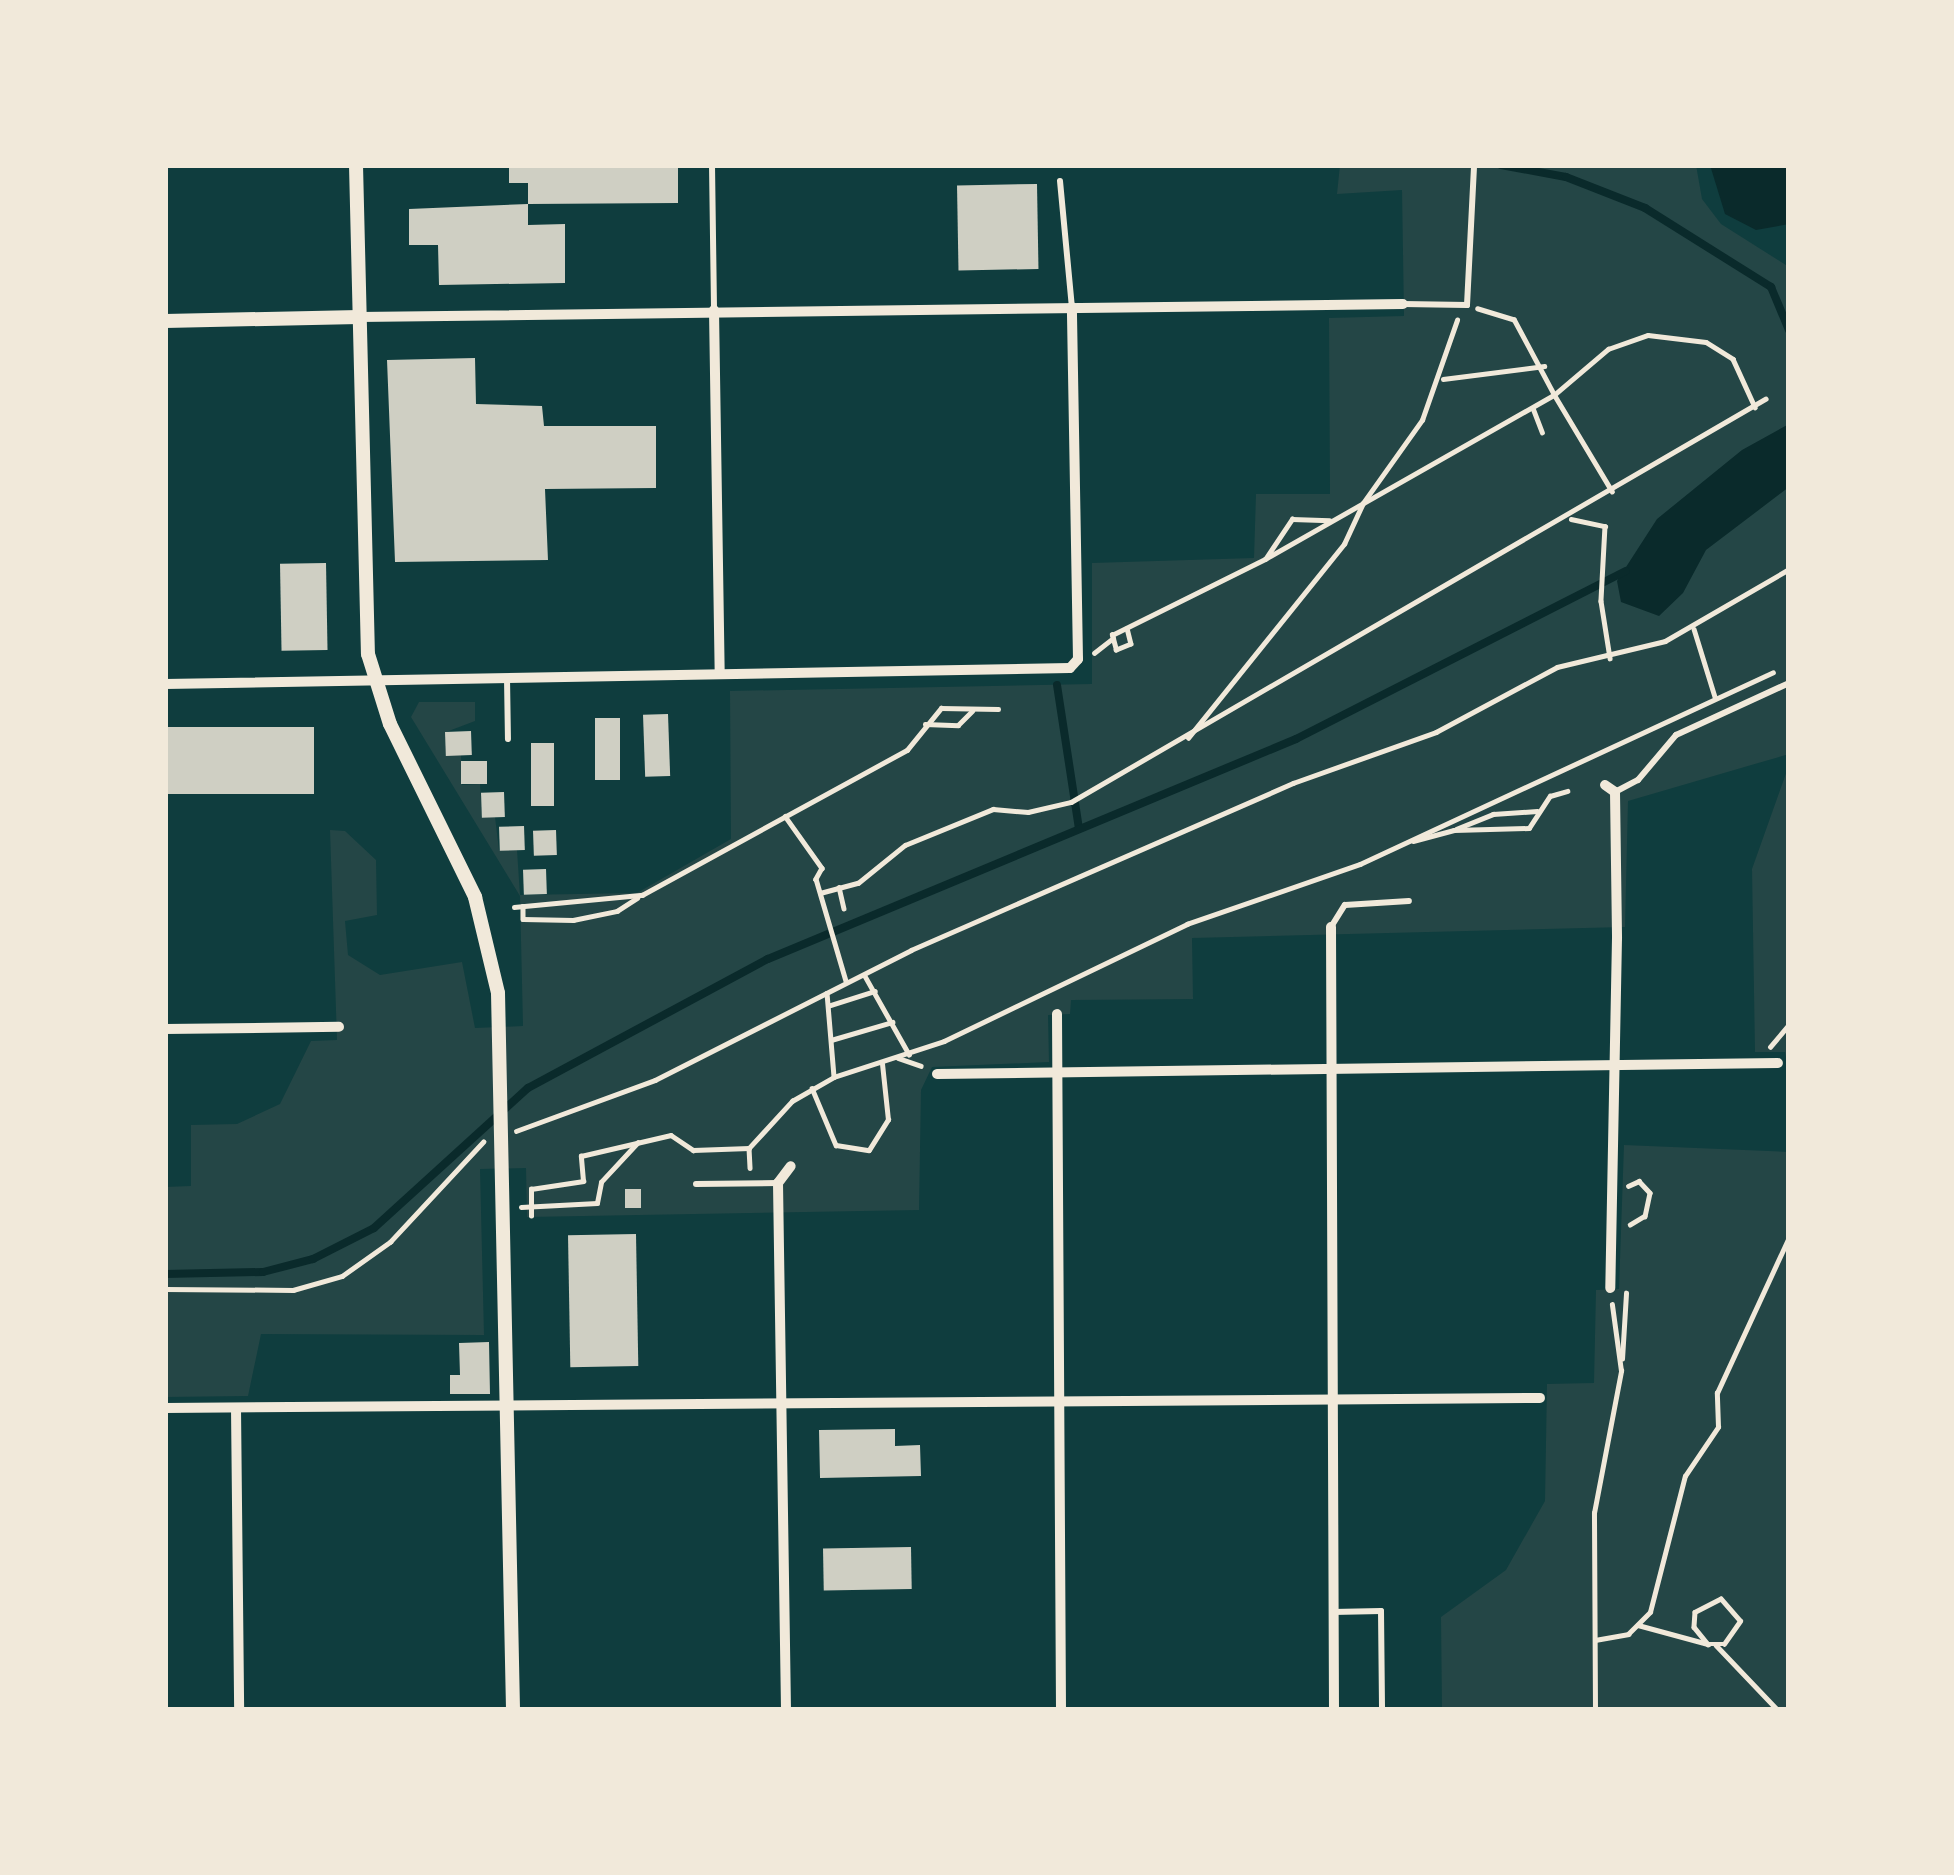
<!DOCTYPE html>
<html>
<head>
<meta charset="utf-8">
<style>
  body { margin:0 }
  #map { position:relative; width:1954px; height:1875px; overflow:hidden; background:#0f3d3e; font-family:"Open Sans",sans-serif }
  div>[style] { position:absolute }
  [style*='--x'] { left:calc(var(--x)*1px); top:calc(var(--y)*1px); width:calc(var(--w)*1px); rotate:calc(var(--a)*1deg) }
  .green>* { inset:0; background:#244646 }
  .water>* { inset:0; background:#0a2a2b }
  .stream>* { height:8px; margin:-4px; padding:0 4px; transform-origin:4px; border-radius:4px; background:#0a2a2b }
  .building>* { inset:0; background:#cfcfc3; transform-origin:0 0 }
  .path>* { height:4.5px; margin:-2.25px; padding:0 2.25px; transform-origin:2.25px; border-radius:2.25px; background:#f1e9da }
  .service>* { height:6px; margin:-3px; padding:0 3px; transform-origin:3px; border-radius:3px; background:#f1e9da }
  .minor>* { height:10px; margin:-5px; padding:0 5px; transform-origin:5px; border-radius:5px; background:#f1e9da }
  .tertiary>* { height:14px; margin:-7px; padding:0 7px; transform-origin:7px; border-radius:7px; background:#f1e9da }
  span { translate:-50% -50%; white-space:nowrap; text-align:center; line-height:1.15; -webkit-text-stroke:9px #f1e9da; paint-order:stroke }
  .frame { position:absolute; inset:0; border:168px solid #f1e9da; pointer-events:none }
</style>
</head>
<body>
<div id="map">
  <div class="green">
    <i style="clip-path:polygon(1340px 165px,1696px 165px,1702px 199px,1721px 224px,1789px 267px,1789px 754px,1628px 801px,1625px 927px,1192px 938px,1193px 999px,1071px 1000px,1070px 1014px,1048px 1015px,1049px 1062px,932px 1067px,921px 1090px,919px 1210px,527px 1217px,526px 1168px,480px 1169px,484px 1335px,261px 1334px,248px 1396px,165px 1397px,165px 1187px,191px 1186px,191px 1125px,237px 1124px,280px 1104px,311px 1041px,337px 1040px,330px 830px,345px 831px,376px 860px,377px 915px,345px 921px,348px 955px,380px 975px,462px 962px,475px 1028px,523px 1026px,520px 896px,411px 717px,419px 702px,475px 702px,475px 721px,446px 732px,446px 754px,461px 755px,462px 785px,480px 784px,482px 817px,495px 817px,499px 850px,517px 850px,520px 895px,637px 893px,731px 839px,730px 691px,1092px 684px,1092px 563px,1254px 558px,1256px 494px,1330px 494px,1329px 318px,1404px 316px,1402px 190px,1337px 194px)"></i>
    <i style="clip-path:polygon(1789px 765px,1789px 1074px,1785px 1052px,1755px 1052px,1752px 869px)"></i>
    <i style="clip-path:polygon(1624px 1145px,1789px 1152px,1789px 1710px,1442px 1710px,1441px 1617px,1506px 1570px,1545px 1501px,1547px 1384px,1594px 1383px,1596px 1290px,1619px 1289px)"></i>
  </div>
  <div class="water">
    <i style="clip-path:polygon(1710px 165px,1789px 165px,1789px 224px,1756px 230px,1725px 214px)"></i>
    <i style="clip-path:polygon(1789px 424px,1789px 487px,1706px 550px,1683px 593px,1659px 616px,1621px 602px,1617px 581px,1657px 519px,1742px 450px)"></i>
  </div>
  <div class="stream">
    <i style="--x:1501;--y:165;--w:66;--a:10.5"></i>
    <i style="--x:1566;--y:177;--w:85;--a:21.4"></i>
    <i style="--x:1645;--y:208;--w:149;--a:32.1"></i>
    <i style="--x:1771;--y:287;--w:47;--a:67.3"></i>
    <i style="--x:1057;--y:685;--w:145;--a:81.3"></i>
    <i style="--x:165;--y:1274;--w:98;--a:-1.2"></i>
    <i style="--x:263;--y:1272;--w:52;--a:-14.6"></i>
    <i style="--x:313;--y:1259;--w:68;--a:-26.9"></i>
    <i style="--x:374;--y:1228;--w:208;--a:-42.3"></i>
    <i style="--x:528;--y:1088;--w:272;--a:-28.3"></i>
    <i style="--x:768;--y:959;--w:572;--a:-22.62"></i>
    <i style="--x:1296;--y:739;--w:370;--a:-27"></i>
  </div>
  <div class="building">
    <i style="clip-path:polygon(509px 165px,678px 165px,678px 203px,528px 204px,528px 183px,509px 183px)"></i>
    <i style="left:1037px;top:184px;width:85px;height:80px;rotate:89deg"></i>
    <i style="clip-path:polygon(528px 204px,528px 225px,565px 224px,565px 283px,439px 285px,438px 245px,409px 245px,409px 209px)"></i>
    <i style="clip-path:polygon(475px 358px,476px 404px,542px 406px,544px 426px,656px 426px,656px 488px,545px 489px,548px 560px,395px 562px,387px 360px)"></i>
    <i style="left:326px;top:563px;width:87px;height:46px;rotate:89deg"></i>
    <i style="left:668px;top:714px;width:62px;height:25px;rotate:88deg"></i>
    <i style="left:595px;top:718px;width:25px;height:62px"></i>
    <i style="left:314px;top:727px;width:67px;height:149px;rotate:90deg"></i>
    <i style="left:471px;top:731px;width:24px;height:26px;rotate:88deg"></i>
    <i style="left:531px;top:743px;width:23px;height:63px"></i>
    <i style="left:487px;top:761px;width:23px;height:26px;rotate:90deg"></i>
    <i style="left:504px;top:792px;width:25px;height:23px;rotate:88deg"></i>
    <i style="left:524px;top:826px;width:24px;height:25px;rotate:88deg"></i>
    <i style="left:556px;top:830px;width:25px;height:23px;rotate:88deg"></i>
    <i style="left:546px;top:869px;width:25px;height:23px;rotate:88deg"></i>
    <i style="left:641px;top:1189px;width:19px;height:16px;rotate:90deg"></i>
    <i style="left:636px;top:1234px;width:132px;height:68px;rotate:89deg"></i>
    <i style="clip-path:polygon(489px 1342px,490px 1394px,450px 1394px,450px 1375px,460px 1375px,459px 1343px)"></i>
    <i style="clip-path:polygon(895px 1429px,895px 1446px,920px 1445px,921px 1476px,820px 1478px,819px 1430px)"></i>
    <i style="left:911px;top:1547px;width:42px;height:88px;rotate:89deg"></i>
  </div>
  <div class="path">
    <i style="--x:1443;--y:379;--w:102;--a:-7.3"></i>
    <i style="--x:1533;--y:408;--w:26;--a:69"></i>
    <i style="--x:1612;--y:492;--w:113;--a:-120.9"></i>
    <i style="--x:1554;--y:395;--w:71;--a:-40.4"></i>
    <i style="--x:1608;--y:349;--w:42;--a:-19.3"></i>
    <i style="--x:1648;--y:335;--w:58;--a:6.9"></i>
    <i style="--x:1706;--y:342;--w:32;--a:32"></i>
    <i style="--x:1733;--y:359;--w:53;--a:65.4"></i>
    <i style="--x:1571;--y:519;--w:35;--a:12"></i>
    <i style="--x:1605;--y:526;--w:75;--a:93.1"></i>
    <i style="--x:1601;--y:601;--w:58;--a:81"></i>
    <i style="--x:1266;--y:558;--w:47;--a:-56.3"></i>
    <i style="--x:1292;--y:519;--w:37;--a:2"></i>
    <i style="--x:1127;--y:628;--w:16;--a:76"></i>
    <i style="--x:1131;--y:644;--w:16;--a:158"></i>
    <i style="--x:1116;--y:650;--w:16;--a:-105"></i>
    <i style="--x:1112;--y:635;--w:171;--a:-26.4"></i>
    <i style="--x:1265;--y:559;--w:332;--a:-29.6"></i>
    <i style="--x:1554;--y:395;--w:85;--a:-118.1"></i>
    <i style="--x:1514;--y:320;--w:38;--a:-163"></i>
    <i style="--x:1694;--y:629;--w:71;--a:72.8"></i>
    <i style="--x:1094;--y:653;--w:24;--a:-38"></i>
    <i style="--x:925;--y:724;--w:33;--a:2"></i>
    <i style="--x:958;--y:725;--w:20;--a:-45"></i>
    <i style="--x:1188;--y:738;--w:249;--a:-51.2"></i>
    <i style="--x:1344;--y:544;--w:45;--a:-65.1"></i>
    <i style="--x:1363;--y:503;--w:102;--a:-54.6"></i>
    <i style="--x:1422;--y:420;--w:106;--a:-70.7"></i>
    <i style="--x:785;--y:816;--w:64;--a:54.6"></i>
    <i style="--x:1456;--y:829;--w:40;--a:-22"></i>
    <i style="--x:1493;--y:814;--w:44;--a:-3.9"></i>
    <i style="--x:1413;--y:841;--w:42;--a:-15"></i>
    <i style="--x:1454;--y:830;--w:75;--a:-1.5"></i>
    <i style="--x:1529;--y:828;--w:38;--a:-57"></i>
    <i style="--x:1550;--y:796;--w:18;--a:-16"></i>
    <i style="--x:822;--y:868;--w:13;--a:119"></i>
    <i style="--x:816;--y:879;--w:106;--a:73.6"></i>
    <i style="--x:839;--y:887;--w:22;--a:77"></i>
    <i style="--x:820;--y:893;--w:39;--a:-15"></i>
    <i style="--x:858;--y:883;--w:60;--a:-39"></i>
    <i style="--x:905;--y:845;--w:95;--a:-22.2"></i>
    <i style="--x:993;--y:809;--w:35;--a:5"></i>
    <i style="--x:1028;--y:812;--w:44;--a:-13.1"></i>
    <i style="--x:1071;--y:802;--w:803;--a:-30.14"></i>
    <i style="--x:523;--y:906;--w:13;--a:90"></i>
    <i style="--x:523;--y:919;--w:50;--a:1.1"></i>
    <i style="--x:573;--y:920;--w:45;--a:-11.6"></i>
    <i style="--x:617;--y:911;--w:24;--a:-33"></i>
    <i style="--x:514;--y:907;--w:129;--a:-5.4"></i>
    <i style="--x:642;--y:895;--w:302;--a:-28.7"></i>
    <i style="--x:907;--y:750;--w:54;--a:-51"></i>
    <i style="--x:941;--y:708;--w:57;--a:1"></i>
    <i style="--x:865;--y:976;--w:90;--a:60.6"></i>
    <i style="--x:827;--y:993;--w:84;--a:85.2"></i>
    <i style="--x:828;--y:1006;--w:49;--a:-17.7"></i>
    <i style="--x:831;--y:1040;--w:64;--a:-16.4"></i>
    <i style="--x:1770;--y:1047;--w:30;--a:-50"></i>
    <i style="--x:898;--y:1058;--w:24;--a:19"></i>
    <i style="--x:812;--y:1088;--w:62;--a:67.2"></i>
    <i style="--x:836;--y:1145;--w:33;--a:9"></i>
    <i style="--x:869;--y:1150;--w:36;--a:-58"></i>
    <i style="--x:888;--y:1120;--w:56;--a:-96.1"></i>
    <i style="--x:516;--y:1131;--w:148;--a:-20.1"></i>
    <i style="--x:655;--y:1080;--w:287;--a:-26.9"></i>
    <i style="--x:911;--y:950;--w:417;--a:-23.6"></i>
    <i style="--x:1293;--y:783;--w:152;--a:-19.6"></i>
    <i style="--x:1436;--y:732;--w:137;--a:-28.2"></i>
    <i style="--x:1557;--y:667;--w:111;--a:-13.5"></i>
    <i style="--x:1665;--y:641;--w:143;--a:-30.1"></i>
    <i style="--x:749;--y:1148;--w:20;--a:87"></i>
    <i style="--x:1628;--y:1186;--w:12;--a:-24"></i>
    <i style="--x:1639;--y:1181;--w:16;--a:47"></i>
    <i style="--x:1650;--y:1193;--w:24;--a:102"></i>
    <i style="--x:1645;--y:1216;--w:17;--a:149"></i>
    <i style="--x:521;--y:1207;--w:76;--a:-3"></i>
    <i style="--x:597;--y:1203;--w:21;--a:-79"></i>
    <i style="--x:601;--y:1182;--w:54;--a:-47.2"></i>
    <i style="--x:531;--y:1216;--w:27;--a:-90"></i>
    <i style="--x:531;--y:1189;--w:53;--a:-8.7"></i>
    <i style="--x:583;--y:1181;--w:25;--a:-95"></i>
    <i style="--x:581;--y:1156;--w:92;--a:-13.1"></i>
    <i style="--x:671;--y:1135;--w:27;--a:34"></i>
    <i style="--x:693;--y:1150;--w:56;--a:-2"></i>
    <i style="--x:749;--y:1148;--w:64;--a:-47.5"></i>
    <i style="--x:792;--y:1101;--w:48;--a:-29.7"></i>
    <i style="--x:834;--y:1077;--w:116;--a:-18.1"></i>
    <i style="--x:944;--y:1041;--w:270;--a:-25.7"></i>
    <i style="--x:1187;--y:924;--w:183;--a:-19.1"></i>
    <i style="--x:1360;--y:864;--w:455;--a:-24.9"></i>
    <i style="--x:165;--y:1289;--w:128;--a:0.4"></i>
    <i style="--x:293;--y:1290;--w:51;--a:-15.9"></i>
    <i style="--x:342;--y:1276;--w:59;--a:-35.3"></i>
    <i style="--x:390;--y:1242;--w:137;--a:-47.1"></i>
    <i style="--x:1622;--y:1359;--w:66;--a:-86.5"></i>
    <i style="--x:1638;--y:1625;--w:73;--a:15.2"></i>
    <i style="--x:1708;--y:1644;--w:16;--a:0"></i>
    <i style="--x:1724;--y:1644;--w:28;--a:-55"></i>
    <i style="--x:1740;--y:1621;--w:29;--a:-131"></i>
    <i style="--x:1721;--y:1599;--w:29;--a:153"></i>
    <i style="--x:1695;--y:1612;--w:15;--a:94"></i>
    <i style="--x:1694;--y:1627;--w:22;--a:51"></i>
    <i style="--x:1595;--y:1640;--w:34;--a:-10"></i>
    <i style="--x:1628;--y:1634;--w:31;--a:-45"></i>
    <i style="--x:1650;--y:1612;--w:140;--a:-75.6"></i>
    <i style="--x:1685;--y:1476;--w:59;--a:-56"></i>
    <i style="--x:1718;--y:1427;--w:34;--a:-92"></i>
    <i style="--x:1717;--y:1393;--w:172;--a:-65.2"></i>
    <i style="--x:1716;--y:1645;--w:90;--a:46.4"></i>
    <i style="--x:1595;--y:1710;--w:197;--a:-90.3"></i>
    <i style="--x:1594;--y:1513;--w:145;--a:-79.2"></i>
    <i style="--x:1621;--y:1371;--w:67;--a:-97.8"></i>
  </div>
  <div class="service">
    <i style="--x:712;--y:165;--w:145;--a:89.2"></i>
    <i style="--x:1060;--y:181;--w:127;--a:84.6"></i>
    <i style="--x:1403;--y:304;--w:64;--a:0.9"></i>
    <i style="--x:1467;--y:305;--w:140;--a:-87.1"></i>
    <i style="--x:507;--y:678;--w:61;--a:89.1"></i>
    <i style="--x:1615;--y:792;--w:26;--a:-28"></i>
    <i style="--x:1638;--y:780;--w:59;--a:-49.8"></i>
    <i style="--x:1676;--y:735;--w:124;--a:-24.7"></i>
    <i style="--x:1331;--y:927;--w:26;--a:-58"></i>
    <i style="--x:1345;--y:905;--w:64;--a:-3.6"></i>
    <i style="--x:696;--y:1184;--w:82;--a:-0.7"></i>
    <i style="--x:1333;--y:1612;--w:48;--a:-1.2"></i>
    <i style="--x:1381;--y:1611;--w:99;--a:89.4"></i>
  </div>
  <div class="minor">
    <i style="--x:714;--y:310;--w:363;--a:89.1"></i>
    <i style="--x:359;--y:317;--w:1044;--a:-0.71"></i>
    <i style="--x:165;--y:684;--w:905;--a:-1.01"></i>
    <i style="--x:1070;--y:668;--w:12;--a:-48"></i>
    <i style="--x:1078;--y:659;--w:352;--a:-91"></i>
    <i style="--x:1605;--y:785;--w:12;--a:35"></i>
    <i style="--x:1615;--y:792;--w:146;--a:89.2"></i>
    <i style="--x:1617;--y:938;--w:350;--a:91.1"></i>
    <i style="--x:1331;--y:927;--w:783;--a:89.78"></i>
    <i style="--x:1057;--y:1014;--w:696;--a:89.67"></i>
    <i style="--x:165;--y:1029;--w:174;--a:-0.7"></i>
    <i style="--x:937;--y:1074;--w:841;--a:-0.75"></i>
    <i style="--x:165;--y:1408;--w:1375;--a:-0.42"></i>
    <i style="--x:236;--y:1408;--w:302;--a:89.4"></i>
    <i style="--x:786;--y:1710;--w:527;--a:-90.87"></i>
    <i style="--x:778;--y:1183;--w:21;--a:-53"></i>
  </div>
  <div class="tertiary">
    <i style="--x:356;--y:165;--w:489;--a:88.6"></i>
    <i style="--x:368;--y:654;--w:73;--a:72.6"></i>
    <i style="--x:390;--y:724;--w:193;--a:63.8"></i>
    <i style="--x:475;--y:897;--w:99;--a:76.5"></i>
    <i style="--x:498;--y:993;--w:717;--a:88.8"></i>
    <i style="--x:165;--y:321;--w:194;--a:-1.2"></i>
  </div>
  <div class="frame"></div>
</div>
</body>
</html>
